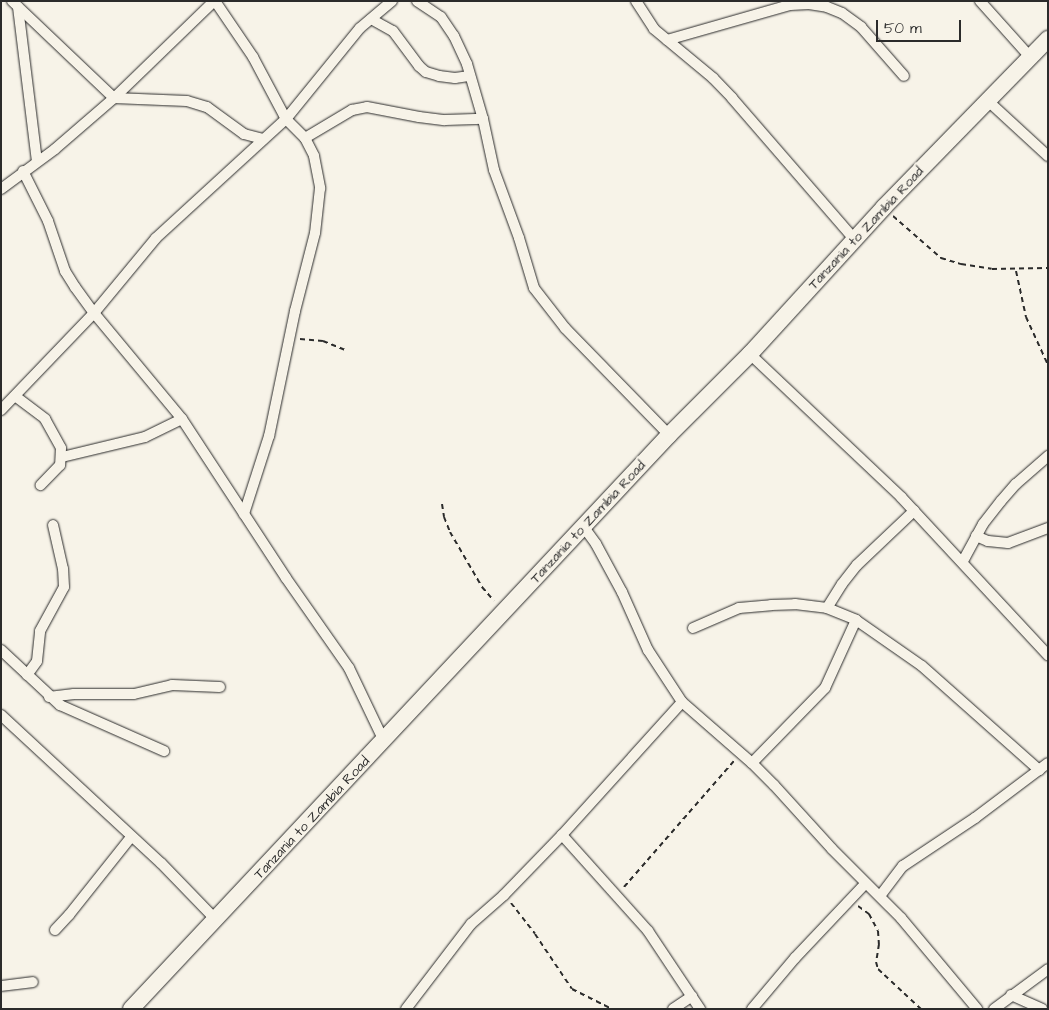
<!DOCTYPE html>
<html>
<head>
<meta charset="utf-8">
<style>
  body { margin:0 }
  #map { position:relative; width:1049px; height:1010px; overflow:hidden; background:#f7f3e8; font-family:"Architects Daughter",sans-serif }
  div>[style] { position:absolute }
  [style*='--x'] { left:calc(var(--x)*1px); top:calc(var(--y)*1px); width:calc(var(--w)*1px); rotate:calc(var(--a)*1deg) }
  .path>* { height:2px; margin-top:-1px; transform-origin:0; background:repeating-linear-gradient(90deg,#2b2b2b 0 5px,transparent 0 9px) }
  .roads { filter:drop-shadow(0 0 1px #2b2b2b) drop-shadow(0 0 1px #2b2b2b) }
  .minor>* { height:10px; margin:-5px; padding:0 5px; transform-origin:5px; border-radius:5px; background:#f7f3e8 }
  .trunk>* { height:16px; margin:-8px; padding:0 8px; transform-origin:8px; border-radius:8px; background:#f7f3e8 }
  span { translate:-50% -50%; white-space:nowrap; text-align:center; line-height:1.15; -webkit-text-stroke:4px #f7f3e8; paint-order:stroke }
  .street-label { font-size:14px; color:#2b2b2b }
  .frame { position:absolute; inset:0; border:2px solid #2b2b2b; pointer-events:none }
  .scale { position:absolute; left:876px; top:20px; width:85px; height:22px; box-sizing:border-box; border:2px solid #2b2b2b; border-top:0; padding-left:6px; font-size:15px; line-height:18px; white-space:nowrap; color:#2b2b2b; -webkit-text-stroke:4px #f7f3e8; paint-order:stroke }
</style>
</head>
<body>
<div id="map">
  <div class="path">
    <i style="--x:893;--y:216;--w:64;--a:41.2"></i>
    <i style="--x:941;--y:258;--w:21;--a:17"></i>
    <i style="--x:961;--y:264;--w:31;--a:9"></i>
    <i style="--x:992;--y:269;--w:56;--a:-1"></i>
    <i style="--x:1016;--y:271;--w:47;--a:77.7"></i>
    <i style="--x:1026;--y:317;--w:53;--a:65.4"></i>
    <i style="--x:300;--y:339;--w:23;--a:5"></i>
    <i style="--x:323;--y:341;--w:24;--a:22"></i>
    <i style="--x:442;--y:504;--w:13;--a:81"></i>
    <i style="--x:444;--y:517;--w:16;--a:68"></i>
    <i style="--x:450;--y:532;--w:64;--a:59.8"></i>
    <i style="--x:482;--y:587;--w:18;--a:49"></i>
    <i style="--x:624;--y:887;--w:167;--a:-48.9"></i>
    <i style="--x:511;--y:903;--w:39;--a:52"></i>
    <i style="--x:535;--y:934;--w:66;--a:56.1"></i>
    <i style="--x:572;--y:989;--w:45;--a:26.6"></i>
    <i style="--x:858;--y:906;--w:14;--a:36"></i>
    <i style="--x:869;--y:914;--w:19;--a:62"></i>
    <i style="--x:878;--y:931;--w:13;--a:86"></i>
    <i style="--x:879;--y:944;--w:18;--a:99"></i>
    <i style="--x:876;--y:962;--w:7;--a:74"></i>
    <i style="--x:878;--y:969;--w:59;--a:42.9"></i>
  </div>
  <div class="roads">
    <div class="minor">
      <i style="--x:12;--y:1;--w:141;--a:43.6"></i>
      <i style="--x:114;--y:98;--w:73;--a:2.4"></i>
      <i style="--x:187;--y:101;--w:21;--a:17"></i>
      <i style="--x:207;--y:107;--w:46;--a:36.1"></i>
      <i style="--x:244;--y:134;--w:20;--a:15"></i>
      <i style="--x:215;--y:1;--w:68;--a:55.8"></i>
      <i style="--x:253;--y:57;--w:70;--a:62"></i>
      <i style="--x:286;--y:119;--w:27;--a:45"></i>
      <i style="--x:305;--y:138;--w:20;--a:63"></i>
      <i style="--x:314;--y:156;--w:33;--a:79"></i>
      <i style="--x:320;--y:188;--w:45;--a:96.3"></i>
      <i style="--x:315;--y:233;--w:81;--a:104.4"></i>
      <i style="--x:295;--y:311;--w:128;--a:101.7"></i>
      <i style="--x:269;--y:436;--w:82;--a:107.8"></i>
      <i style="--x:417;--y:1;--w:29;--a:34"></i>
      <i style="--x:441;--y:17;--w:23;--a:56"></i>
      <i style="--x:454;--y:36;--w:31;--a:65"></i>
      <i style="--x:467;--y:64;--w:57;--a:73.8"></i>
      <i style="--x:483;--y:119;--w:52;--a:77.8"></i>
      <i style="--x:494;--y:170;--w:72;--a:69.8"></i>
      <i style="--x:519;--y:238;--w:52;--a:73.3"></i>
      <i style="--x:534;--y:288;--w:51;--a:52.2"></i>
      <i style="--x:565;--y:328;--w:149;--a:45.8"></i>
      <i style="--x:636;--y:1;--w:33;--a:57"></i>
      <i style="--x:654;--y:29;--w:77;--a:39.7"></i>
      <i style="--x:713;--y:78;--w:28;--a:46"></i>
      <i style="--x:732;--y:98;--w:186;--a:49.1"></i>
      <i style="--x:980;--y:1;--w:75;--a:48.2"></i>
      <i style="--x:18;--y:7;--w:155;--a:83"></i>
      <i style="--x:371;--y:19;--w:25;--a:29"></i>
      <i style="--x:393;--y:31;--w:44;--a:53.4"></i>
      <i style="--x:419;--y:66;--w:9;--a:41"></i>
      <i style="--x:426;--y:72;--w:14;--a:17"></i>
      <i style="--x:439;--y:76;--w:16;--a:7"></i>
      <i style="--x:455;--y:78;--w:15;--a:-8"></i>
      <i style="--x:667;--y:40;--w:128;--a:-15.9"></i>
      <i style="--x:790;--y:5;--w:19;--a:-3"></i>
      <i style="--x:809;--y:4;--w:18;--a:9"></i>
      <i style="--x:827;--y:7;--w:16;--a:22"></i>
      <i style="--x:842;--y:13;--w:24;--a:36"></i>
      <i style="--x:861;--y:27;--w:65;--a:48.7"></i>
      <i style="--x:987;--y:100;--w:83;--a:42.6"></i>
      <i style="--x:305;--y:138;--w:55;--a:-30.8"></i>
      <i style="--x:352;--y:110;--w:15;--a:-11"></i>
      <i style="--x:367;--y:107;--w:53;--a:10.9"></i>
      <i style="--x:419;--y:117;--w:26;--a:7"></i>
      <i style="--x:445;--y:120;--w:38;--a:-2"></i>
      <i style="--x:23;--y:171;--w:56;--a:63.4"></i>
      <i style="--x:48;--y:221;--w:53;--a:71.2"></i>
      <i style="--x:65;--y:271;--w:19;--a:58"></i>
      <i style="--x:75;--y:287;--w:32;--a:54"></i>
      <i style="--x:94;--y:313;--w:138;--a:50.3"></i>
      <i style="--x:182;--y:419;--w:190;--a:56.8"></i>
      <i style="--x:286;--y:578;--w:110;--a:55"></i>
      <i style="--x:349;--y:668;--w:81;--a:64.4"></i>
      <i style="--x:1;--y:189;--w:67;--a:-36.5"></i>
      <i style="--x:55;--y:149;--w:78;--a:-40.8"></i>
      <i style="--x:114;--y:98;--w:139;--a:-44.1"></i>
      <i style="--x:750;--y:354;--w:208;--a:43.4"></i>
      <i style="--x:901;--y:497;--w:216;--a:47.1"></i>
      <i style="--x:15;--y:396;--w:38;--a:37"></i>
      <i style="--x:45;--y:419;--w:33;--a:61"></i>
      <i style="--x:61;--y:448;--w:17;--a:93"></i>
      <i style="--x:60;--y:465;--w:28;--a:134"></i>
      <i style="--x:1;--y:410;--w:134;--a:-46.2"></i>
      <i style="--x:94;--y:313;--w:97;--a:-50.4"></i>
      <i style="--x:156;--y:238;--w:176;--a:-42.5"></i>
      <i style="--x:286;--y:119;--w:117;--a:-50.9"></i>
      <i style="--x:360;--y:28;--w:42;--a:-40.2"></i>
      <i style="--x:62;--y:457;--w:85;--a:-13.5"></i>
      <i style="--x:145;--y:437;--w:41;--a:-25.9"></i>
      <i style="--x:583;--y:526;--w:22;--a:54"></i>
      <i style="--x:596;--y:544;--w:55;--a:61.6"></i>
      <i style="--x:622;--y:592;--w:64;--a:65.9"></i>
      <i style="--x:648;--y:650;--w:62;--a:56.8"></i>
      <i style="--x:682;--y:702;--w:93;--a:41.1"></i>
      <i style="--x:752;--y:763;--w:31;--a:45"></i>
      <i style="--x:774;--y:785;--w:86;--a:47.8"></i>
      <i style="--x:832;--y:849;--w:98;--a:45"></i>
      <i style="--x:901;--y:918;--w:119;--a:50.1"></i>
      <i style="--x:976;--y:536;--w:13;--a:23"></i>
      <i style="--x:988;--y:541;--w:20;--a:6"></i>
      <i style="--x:1008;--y:543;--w:43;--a:-20.6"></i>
      <i style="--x:963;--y:561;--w:42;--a:-61.6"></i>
      <i style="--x:983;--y:524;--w:29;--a:-52"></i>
      <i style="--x:1001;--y:501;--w:23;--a:-49"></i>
      <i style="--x:1016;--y:484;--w:43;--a:-41.2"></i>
      <i style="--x:827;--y:608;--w:28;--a:-58"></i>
      <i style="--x:842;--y:584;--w:24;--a:-52"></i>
      <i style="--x:857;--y:565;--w:79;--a:-43.5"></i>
      <i style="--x:693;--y:628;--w:50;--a:-23.5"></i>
      <i style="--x:739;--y:608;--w:32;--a:-5"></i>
      <i style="--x:771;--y:605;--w:24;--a:-2"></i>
      <i style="--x:795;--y:604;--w:32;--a:7"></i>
      <i style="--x:827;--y:608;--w:31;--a:22"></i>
      <i style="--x:856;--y:620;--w:80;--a:34.9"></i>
      <i style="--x:922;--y:666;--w:157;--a:41.6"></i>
      <i style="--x:1;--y:650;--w:81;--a:43"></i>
      <i style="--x:60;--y:705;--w:114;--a:23.9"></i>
      <i style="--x:27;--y:675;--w:17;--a:-54"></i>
      <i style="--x:37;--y:661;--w:30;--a:-84"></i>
      <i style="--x:40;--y:631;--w:50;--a:-61.4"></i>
      <i style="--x:64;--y:587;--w:18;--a:-93"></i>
      <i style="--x:63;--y:569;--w:45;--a:-102.8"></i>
      <i style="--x:49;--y:697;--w:25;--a:-7"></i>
      <i style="--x:74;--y:694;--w:60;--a:0"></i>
      <i style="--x:134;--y:694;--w:39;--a:-13"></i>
      <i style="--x:172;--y:685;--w:48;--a:2.4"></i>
      <i style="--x:1;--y:715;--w:218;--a:42.8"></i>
      <i style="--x:161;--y:863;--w:79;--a:46"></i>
      <i style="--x:752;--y:763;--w:105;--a:-45.8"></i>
      <i style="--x:825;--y:688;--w:75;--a:-65.5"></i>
      <i style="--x:562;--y:835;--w:129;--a:48.1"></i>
      <i style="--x:648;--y:931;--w:94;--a:56.3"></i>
      <i style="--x:880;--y:896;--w:38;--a:-53"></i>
      <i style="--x:903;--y:866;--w:87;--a:-33.7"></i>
      <i style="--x:975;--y:818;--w:91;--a:-37"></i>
      <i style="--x:55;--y:930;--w:21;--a:-47"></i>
      <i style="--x:69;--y:915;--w:100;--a:-51.5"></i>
      <i style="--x:1;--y:986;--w:32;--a:-7"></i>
      <i style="--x:1011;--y:995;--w:34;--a:24"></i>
      <i style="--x:406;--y:1009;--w:107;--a:-52.6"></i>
      <i style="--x:471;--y:924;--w:44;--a:-41.3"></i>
      <i style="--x:504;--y:895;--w:83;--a:-46"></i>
      <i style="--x:562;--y:835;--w:179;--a:-47.9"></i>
      <i style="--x:673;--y:1009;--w:23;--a:-34"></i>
      <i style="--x:752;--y:1009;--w:67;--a:-49.9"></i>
      <i style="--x:795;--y:958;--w:102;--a:-46.6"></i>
      <i style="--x:994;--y:1009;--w:67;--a:-36.5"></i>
    </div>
    <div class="trunk">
      <i style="--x:131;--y:1009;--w:787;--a:-46.85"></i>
      <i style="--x:669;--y:435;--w:115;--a:-45"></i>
      <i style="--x:750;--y:354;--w:199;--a:-47.6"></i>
      <i style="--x:884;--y:207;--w:235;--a:-45.7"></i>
    </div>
  </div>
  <div class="street-label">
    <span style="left:866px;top:228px;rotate:-47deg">Tanzania to Zambia Road</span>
    <span style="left:588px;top:522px;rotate:-47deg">Tanzania to Zambia Road</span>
    <span style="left:312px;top:818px;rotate:-47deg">Tanzania to Zambia Road</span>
  </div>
  <div class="frame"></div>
  <div class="scale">50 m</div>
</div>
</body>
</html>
